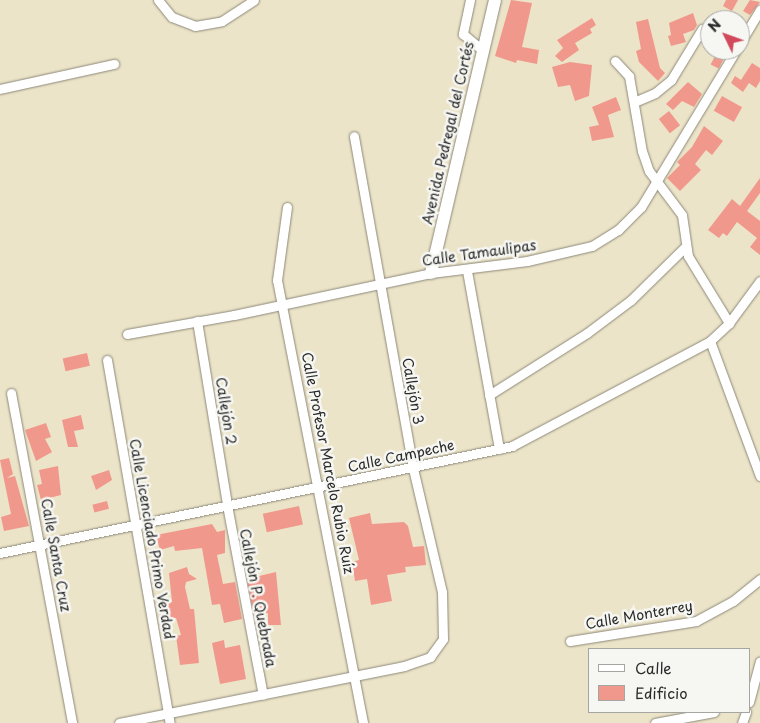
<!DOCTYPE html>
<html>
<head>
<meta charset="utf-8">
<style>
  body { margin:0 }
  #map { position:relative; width:760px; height:723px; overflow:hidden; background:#ece4c8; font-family:"Playpen Sans",sans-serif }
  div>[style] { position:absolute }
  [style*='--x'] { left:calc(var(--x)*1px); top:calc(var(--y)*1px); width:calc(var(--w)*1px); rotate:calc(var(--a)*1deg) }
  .building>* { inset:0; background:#f1988c; transform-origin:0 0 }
  .roads { filter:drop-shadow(0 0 1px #8c887a) drop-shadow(0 0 1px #8c887a) }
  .street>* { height:9px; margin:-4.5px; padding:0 4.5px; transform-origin:4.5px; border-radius:4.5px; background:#fff }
  .secondary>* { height:12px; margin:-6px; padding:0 6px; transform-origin:6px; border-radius:6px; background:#fff }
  span { translate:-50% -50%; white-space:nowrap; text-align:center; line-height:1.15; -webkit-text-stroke:5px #f6f6f2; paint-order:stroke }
  .street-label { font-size:14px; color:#2b2b2b }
  .legend { position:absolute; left:588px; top:648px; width:162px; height:65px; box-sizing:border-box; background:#f6f6f2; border:1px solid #a5a5a2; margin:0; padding:6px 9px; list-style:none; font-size:15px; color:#2b2b2b }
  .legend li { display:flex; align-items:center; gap:10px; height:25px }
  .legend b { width:25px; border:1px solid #a5a5a2 }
  .north { position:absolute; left:700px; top:10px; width:50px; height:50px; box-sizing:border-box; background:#f6f6f2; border:1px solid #a5a5a2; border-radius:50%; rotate:312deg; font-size:14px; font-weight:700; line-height:20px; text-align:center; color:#2b2b2b }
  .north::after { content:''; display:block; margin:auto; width:18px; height:22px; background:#d1495b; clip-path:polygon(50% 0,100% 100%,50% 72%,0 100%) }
</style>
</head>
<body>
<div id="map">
  <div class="building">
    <i style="clip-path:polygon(511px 0,532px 3px,522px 47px,539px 50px,537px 64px,517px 60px,516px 63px,495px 56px)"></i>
    <i style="clip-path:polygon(726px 0,738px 0,732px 11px,723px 6px)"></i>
    <i style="clip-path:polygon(750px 0,760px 2px,750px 15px,743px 11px)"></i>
    <i style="clip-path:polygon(693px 13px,697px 25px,694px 30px,683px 34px,686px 42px,671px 46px,668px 36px,671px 35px,669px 23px)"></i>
    <i style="clip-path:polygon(592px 18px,596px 25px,590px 29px,592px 33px,575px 43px,579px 50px,562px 62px,555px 56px,563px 48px,557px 40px)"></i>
    <i style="clip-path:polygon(648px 19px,660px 68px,665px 73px,658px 81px,639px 62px,636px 51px,641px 49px,636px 22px)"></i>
    <i style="left:717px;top:52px;width:9px;height:14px;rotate:27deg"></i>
    <i style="clip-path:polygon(570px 62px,592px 65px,589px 96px,575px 101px,570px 85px,558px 87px,552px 67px)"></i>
    <i style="clip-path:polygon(752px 63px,760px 68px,760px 81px,756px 88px,749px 83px,743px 92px,731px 83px,735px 76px,741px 80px)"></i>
    <i style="clip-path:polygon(688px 82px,702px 94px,694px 107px,682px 101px,673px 110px,666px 104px)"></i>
    <i style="left:722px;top:96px;width:23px;height:17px;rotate:29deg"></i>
    <i style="clip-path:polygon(616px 97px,621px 110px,608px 115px,614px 137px,592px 141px,589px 127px,599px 125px,592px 107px)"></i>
    <i style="left:669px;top:111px;width:18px;height:13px;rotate:52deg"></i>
    <i style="clip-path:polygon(704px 126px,723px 141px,712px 155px,706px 150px,695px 164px,701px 170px,680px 191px,667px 178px,680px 165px,677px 162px,692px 147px)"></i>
    <i style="clip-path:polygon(760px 178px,760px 193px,747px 211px,760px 221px,760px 255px,750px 247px,757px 238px,737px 222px,727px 236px,723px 233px,719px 238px,708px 230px,732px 199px,740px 206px)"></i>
    <i style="left:87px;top:353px;width:13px;height:25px;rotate:77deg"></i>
    <i style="clip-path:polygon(81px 415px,84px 429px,74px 431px,78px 447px,68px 447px,62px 420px)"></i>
    <i style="clip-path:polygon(46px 423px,51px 437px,45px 439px,52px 452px,36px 461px,25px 430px)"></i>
    <i style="clip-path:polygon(9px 458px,13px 474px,7px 478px,15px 476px,29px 526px,4px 531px,1px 517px,11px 514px,0 460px)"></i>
    <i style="clip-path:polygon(58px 466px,61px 495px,41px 500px,37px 485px,42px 484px,39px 470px)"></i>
    <i style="clip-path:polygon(109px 470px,112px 480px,96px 490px,91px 476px)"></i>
    <i style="left:107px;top:501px;width:8px;height:15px;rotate:76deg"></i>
    <i style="left:299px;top:506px;width:19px;height:37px;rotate:78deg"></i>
    <i style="clip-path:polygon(370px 513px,372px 524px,404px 522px,408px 526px,413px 547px,424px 546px,426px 565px,405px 567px,406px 572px,387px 575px,392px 601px,371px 605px,367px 579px,355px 581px,352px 562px,359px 560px,349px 518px)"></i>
    <i style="clip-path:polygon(212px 524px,217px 532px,225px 530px,225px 553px,217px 555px,223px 584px,235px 582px,242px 619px,224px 623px,220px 604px,212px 605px,202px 548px,175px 551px,174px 546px,160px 550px,156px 535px)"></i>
    <i style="clip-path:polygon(187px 567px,189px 574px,197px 579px,186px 582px,185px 587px,190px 609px,194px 609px,199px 663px,180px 665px,176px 636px,181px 635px,176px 618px,168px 618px,166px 603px,172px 602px,169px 573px)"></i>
    <i style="clip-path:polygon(276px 572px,281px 625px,268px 625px,268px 613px,254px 616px,247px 579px)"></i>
    <i style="clip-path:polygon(224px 640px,225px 648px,240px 645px,246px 679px,220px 684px,212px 643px)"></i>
  </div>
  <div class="roads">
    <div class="street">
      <i style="--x:158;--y:0;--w:22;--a:51"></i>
      <i style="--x:172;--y:17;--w:25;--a:21"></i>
      <i style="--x:195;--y:26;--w:27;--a:-10"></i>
      <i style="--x:222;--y:21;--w:38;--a:-33"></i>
      <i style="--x:470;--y:0;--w:35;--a:102"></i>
      <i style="--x:463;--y:34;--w:25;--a:40"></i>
      <i style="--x:740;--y:43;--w:39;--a:-59"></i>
      <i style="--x:615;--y:61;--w:21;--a:47"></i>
      <i style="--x:629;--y:76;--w:76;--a:80.2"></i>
      <i style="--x:642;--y:151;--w:21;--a:71"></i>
      <i style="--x:649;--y:171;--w:55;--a:53.1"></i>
      <i style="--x:682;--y:215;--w:41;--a:81.7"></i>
      <i style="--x:688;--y:256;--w:79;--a:58.5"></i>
      <i style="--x:0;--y:89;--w:117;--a:-12.4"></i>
      <i style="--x:634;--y:102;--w:23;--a:-23"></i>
      <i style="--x:655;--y:93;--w:21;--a:-39"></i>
      <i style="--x:671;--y:80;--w:60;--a:-58.7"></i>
      <i style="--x:287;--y:207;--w:74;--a:97.8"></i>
      <i style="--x:277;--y:280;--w:451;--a:79"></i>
      <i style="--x:467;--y:271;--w:181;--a:79.8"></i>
      <i style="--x:197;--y:321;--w:186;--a:80.7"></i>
      <i style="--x:227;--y:505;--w:193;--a:79.3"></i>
      <i style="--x:127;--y:334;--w:109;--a:-10.1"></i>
      <i style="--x:234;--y:315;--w:201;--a:-12"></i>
      <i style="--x:431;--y:273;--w:97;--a:-7.1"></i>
      <i style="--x:527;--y:261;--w:67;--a:-13"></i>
      <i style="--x:592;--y:246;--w:31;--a:-32"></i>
      <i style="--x:618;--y:230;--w:33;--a:-45"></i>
      <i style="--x:641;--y:207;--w:184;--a:-58.8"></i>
      <i style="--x:710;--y:341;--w:144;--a:69.7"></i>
      <i style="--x:107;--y:360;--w:368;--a:80.2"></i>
      <i style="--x:11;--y:393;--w:336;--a:79.5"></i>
      <i style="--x:489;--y:395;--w:116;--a:-32.3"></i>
      <i style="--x:587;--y:333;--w:55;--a:-36.9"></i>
      <i style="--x:631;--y:300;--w:74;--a:-44.5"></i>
      <i style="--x:0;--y:553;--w:523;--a:-11.8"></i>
      <i style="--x:512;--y:446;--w:224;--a:-27.9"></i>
      <i style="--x:710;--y:341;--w:26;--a:-43"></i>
      <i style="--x:729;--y:323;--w:52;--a:-53.6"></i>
      <i style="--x:570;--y:641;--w:128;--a:-9"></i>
      <i style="--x:696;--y:621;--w:42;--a:-28.4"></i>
      <i style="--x:733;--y:601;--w:35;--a:-39"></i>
      <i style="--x:749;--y:702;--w:42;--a:-75"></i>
      <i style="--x:119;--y:723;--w:291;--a:-11.3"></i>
      <i style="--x:404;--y:666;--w:28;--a:-19"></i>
      <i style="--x:430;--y:657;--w:22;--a:-54"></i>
      <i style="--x:443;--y:639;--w:47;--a:-91.2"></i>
      <i style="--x:442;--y:592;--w:127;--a:-103.2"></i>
      <i style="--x:413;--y:468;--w:337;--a:-100.1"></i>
      <i style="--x:655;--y:723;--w:60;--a:-10.6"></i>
      <i style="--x:742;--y:723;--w:12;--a:-70"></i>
    </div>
    <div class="secondary">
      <i style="--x:431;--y:273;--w:280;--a:-76.8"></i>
    </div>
  </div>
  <div class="street-label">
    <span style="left:448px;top:133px;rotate:-77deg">Avenida Pedregal del Cortés</span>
    <span style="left:479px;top:253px;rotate:-8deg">Calle Tamaulipas</span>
    <span style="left:413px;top:391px;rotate:80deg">Callejón 3</span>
    <span style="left:226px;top:411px;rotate:81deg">Callejón 2</span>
    <span style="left:401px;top:456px;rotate:-12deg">Calle Campeche</span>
    <span style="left:328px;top:463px;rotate:79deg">Calle Profesor Marcelo Rubio Ruíz</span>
    <span style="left:152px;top:539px;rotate:80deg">Calle Licenciado Primo Verdad</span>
    <span style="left:56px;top:555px;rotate:80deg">Calle Santa Cruz</span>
    <span style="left:258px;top:598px;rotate:79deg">Callejón P. Quebrada</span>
    <span style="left:639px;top:615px;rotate:-10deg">Calle Monterrey</span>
  </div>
  <ul class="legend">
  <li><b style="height:6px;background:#fff"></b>Calle</li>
  <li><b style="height:14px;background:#f1988c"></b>Edificio</li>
  </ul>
  <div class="north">N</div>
</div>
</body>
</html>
